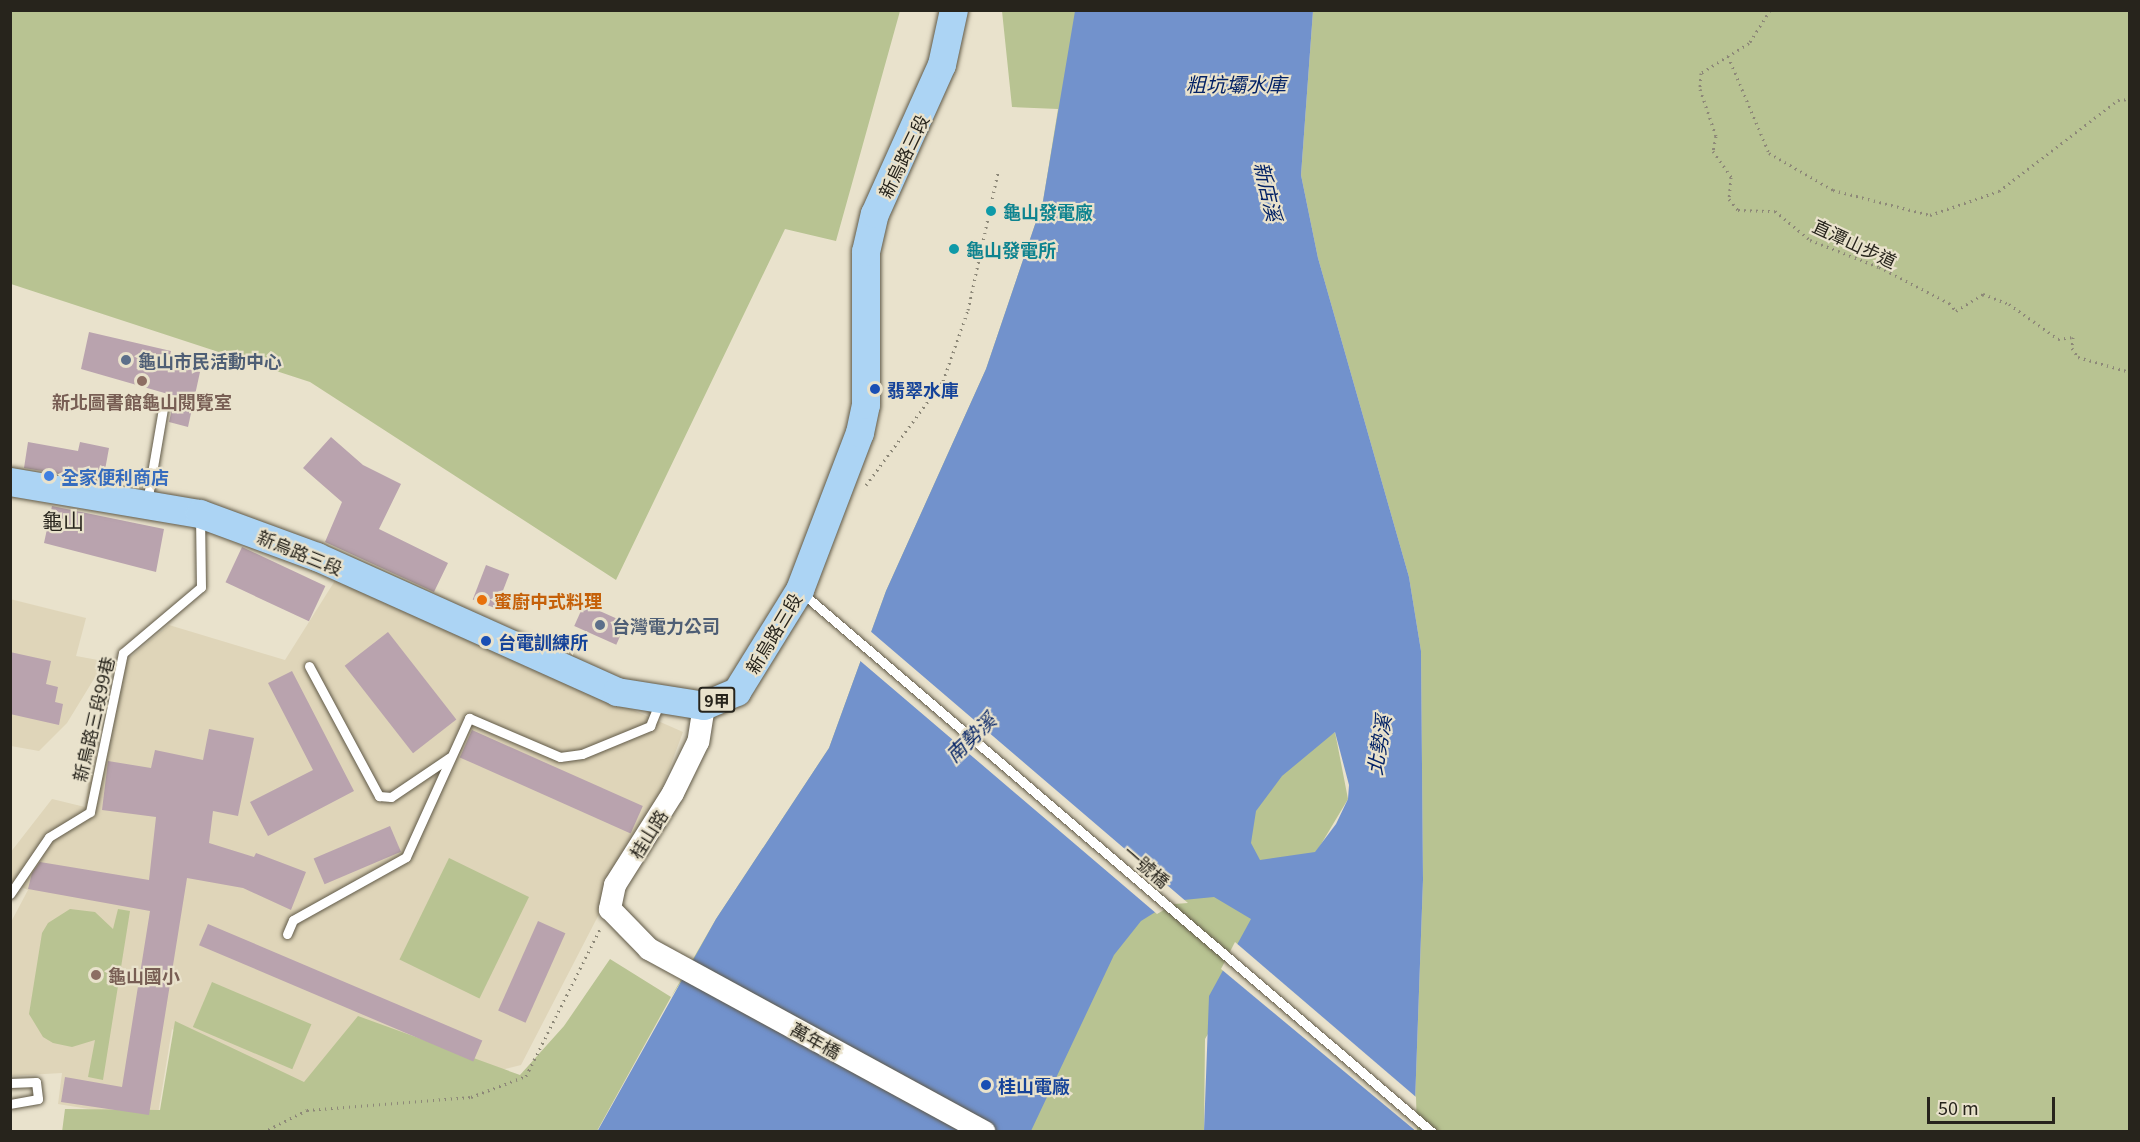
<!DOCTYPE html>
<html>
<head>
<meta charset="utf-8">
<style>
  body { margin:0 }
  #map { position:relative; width:2140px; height:1142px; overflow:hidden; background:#e9e2cc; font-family:Georgia,"Noto Sans TC",serif }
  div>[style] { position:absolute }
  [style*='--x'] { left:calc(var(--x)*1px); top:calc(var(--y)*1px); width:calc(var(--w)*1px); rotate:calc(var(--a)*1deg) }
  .built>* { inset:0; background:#dfd5b9 }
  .green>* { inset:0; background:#b8c392; transform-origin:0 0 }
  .water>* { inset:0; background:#7292cc }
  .pier>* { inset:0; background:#e9e2cc }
  .building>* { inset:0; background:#b9a3ae; transform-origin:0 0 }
  .path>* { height:3px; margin-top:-1.5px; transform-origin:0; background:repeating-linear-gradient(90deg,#8d8878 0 1.5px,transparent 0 6px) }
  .roads { filter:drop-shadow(0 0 2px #605947) drop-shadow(0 0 2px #605947) }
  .service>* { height:9px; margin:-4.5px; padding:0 4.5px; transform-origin:4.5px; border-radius:4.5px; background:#fff }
  .tertiary>* { height:22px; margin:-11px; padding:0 11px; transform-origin:11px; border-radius:11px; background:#fff }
  .primary>* { height:28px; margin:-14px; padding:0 14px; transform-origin:14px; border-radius:14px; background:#acd4f4 }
  .dots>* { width:16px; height:16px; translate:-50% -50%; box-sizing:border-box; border:3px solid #e9e2cc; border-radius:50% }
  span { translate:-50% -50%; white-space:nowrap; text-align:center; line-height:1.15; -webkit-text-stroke:4.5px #e9e2cc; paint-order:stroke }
  .shield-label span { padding:2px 4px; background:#e9e2cc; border:2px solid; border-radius:4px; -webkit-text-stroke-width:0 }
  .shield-label { font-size:16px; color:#27241c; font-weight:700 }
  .street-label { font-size:18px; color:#27241c }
  .culture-label { font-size:18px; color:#0d838f; font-weight:700 }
  .left { translate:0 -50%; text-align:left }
  .service-label { font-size:18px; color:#4e5e75; font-weight:700 }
  .transit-label { font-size:18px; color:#164399; font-weight:700 }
  .education-label { font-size:18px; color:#785e54; font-weight:700 }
  .shop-label { font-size:18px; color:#366cbe; font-weight:700 }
  .food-label { font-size:18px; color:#c56008; font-weight:700 }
  .water-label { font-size:20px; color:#032265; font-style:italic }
  .quarter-label { font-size:21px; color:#27241c }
  .frame { position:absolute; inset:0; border:12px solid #27241c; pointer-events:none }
  .scale { position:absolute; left:1927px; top:1097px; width:128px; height:27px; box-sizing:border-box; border:3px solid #27241c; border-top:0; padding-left:8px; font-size:18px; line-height:21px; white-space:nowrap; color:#27241c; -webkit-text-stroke:4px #e9e2cc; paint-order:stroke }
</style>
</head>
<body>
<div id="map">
  <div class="built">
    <i style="clip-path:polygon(336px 579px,683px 732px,657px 802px,521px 1065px,442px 1085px,294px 1099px,172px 1029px,157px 1120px,58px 1104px,62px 1073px,11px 1076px,11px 922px,28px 890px,11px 882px,10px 853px,52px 799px,85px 807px,90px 774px,103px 777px,127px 660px,169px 625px,285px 660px)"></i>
    <i style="clip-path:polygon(10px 599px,86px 618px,76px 656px,98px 660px,97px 674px,67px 723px,39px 751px,11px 746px)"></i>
  </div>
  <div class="green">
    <i style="clip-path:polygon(11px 10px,900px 10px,900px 11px,836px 241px,785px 229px,616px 580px,310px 382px,11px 284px)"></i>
    <i style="clip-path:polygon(1002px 11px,1172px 11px,1204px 188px,671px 997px,597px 1131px,62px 1132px,65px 1109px,160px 1110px,175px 1021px,304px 1082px,358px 1016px,520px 1075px,564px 1026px,610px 959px,671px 997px,716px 919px,829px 748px,886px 591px,986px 369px,1043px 201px,1058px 109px,1012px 107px)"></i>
    <i style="clip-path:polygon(1313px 11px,2129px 11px,2129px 1131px,1414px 1131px,1423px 880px,1421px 651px,1409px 577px,1318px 258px,1301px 175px)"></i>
    <i style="clip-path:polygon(1335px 732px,1348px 799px,1205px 1039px,1204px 1131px,733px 1132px)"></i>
    <i style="left:449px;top:858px;width:89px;height:113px;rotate:26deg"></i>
    <i style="clip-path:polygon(70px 909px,95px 912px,113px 929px,118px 909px,130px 911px,103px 1080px,88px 1077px,95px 1040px,72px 1047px,53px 1043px,43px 1037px,29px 1014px,42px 933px,48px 923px)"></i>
    <i style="left:212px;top:982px;width:108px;height:49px;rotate:23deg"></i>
  </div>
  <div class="water">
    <i style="clip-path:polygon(evenodd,1075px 11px,1313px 11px,1301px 175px,1318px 258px,1409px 577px,1421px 651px,1423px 880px,1414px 1131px,1204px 1131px,1209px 996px,1251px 919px,1214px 897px,1173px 901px,1141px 921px,1114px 955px,1031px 1131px,597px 1132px,716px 919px,829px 748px,886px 591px,986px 369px,1043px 201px,1075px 11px,1335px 732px,1349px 785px,1348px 799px,1336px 824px,1315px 852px,1260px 860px,1251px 843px,1256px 811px,1282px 776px,1335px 732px)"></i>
  </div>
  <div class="pier">
    <i style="clip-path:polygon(869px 630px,1188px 903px,1174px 904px,1157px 914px,858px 659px)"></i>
    <i style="clip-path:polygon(1235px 942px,1416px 1097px,1417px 1132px,1221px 969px)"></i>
  </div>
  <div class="building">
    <i style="clip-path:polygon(89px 332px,171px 351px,168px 364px,200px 372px,188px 427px,169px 422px,175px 396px,81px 369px)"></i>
    <i style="clip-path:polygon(331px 437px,363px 465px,401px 484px,379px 529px,448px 563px,434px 592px,325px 542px,342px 502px,303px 468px)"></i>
    <i style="clip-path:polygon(28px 442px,78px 451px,80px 442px,109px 448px,103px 481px,24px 468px)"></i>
    <i style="clip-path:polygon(52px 506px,164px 529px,156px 572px,44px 543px)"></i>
    <i style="left:242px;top:547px;width:92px;height:39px;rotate:25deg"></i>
    <i style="left:486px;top:565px;width:25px;height:37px;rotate:21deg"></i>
    <i style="left:584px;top:604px;width:46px;height:24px;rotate:24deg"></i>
    <i style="left:388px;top:632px;width:111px;height:55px;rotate:52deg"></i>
    <i style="clip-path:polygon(10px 652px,51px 661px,46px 684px,58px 687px,55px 702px,63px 704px,59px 725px,10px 714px)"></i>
    <i style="clip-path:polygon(292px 671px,354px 791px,268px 836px,250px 802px,313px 770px,268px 683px)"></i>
    <i style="clip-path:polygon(209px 729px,254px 738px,238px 816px,213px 811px,209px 843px,254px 857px,256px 853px,306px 872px,291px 910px,243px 888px,187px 878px,149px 1115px,61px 1102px,65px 1077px,122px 1087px,150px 911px,28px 889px,32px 873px,40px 862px,149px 880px,156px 817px,102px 810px,108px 761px,151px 768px,155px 750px,203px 760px)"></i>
    <i style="left:472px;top:730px;width:187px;height:30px;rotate:24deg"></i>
    <i style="left:390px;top:826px;width:28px;height:83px;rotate:67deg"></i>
    <i style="left:538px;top:921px;width:30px;height:98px;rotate:24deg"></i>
    <i style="left:208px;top:924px;width:298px;height:23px;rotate:23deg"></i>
  </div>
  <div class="path">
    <i style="--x:1770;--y:10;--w:39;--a:122"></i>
    <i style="--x:1749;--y:43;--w:57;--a:148"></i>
    <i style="--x:1701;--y:73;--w:16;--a:94"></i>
    <i style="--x:1700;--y:89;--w:50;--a:71.2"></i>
    <i style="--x:1716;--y:136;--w:15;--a:101"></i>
    <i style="--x:1713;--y:151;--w:32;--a:55"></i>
    <i style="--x:1731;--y:177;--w:22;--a:95"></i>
    <i style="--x:1729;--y:199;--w:14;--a:51"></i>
    <i style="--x:1738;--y:210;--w:37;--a:2"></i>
    <i style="--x:1775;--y:211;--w:45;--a:39.6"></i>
    <i style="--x:1810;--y:240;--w:74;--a:21.4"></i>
    <i style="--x:1879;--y:267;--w:79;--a:27.2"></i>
    <i style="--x:1949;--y:303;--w:11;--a:49"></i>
    <i style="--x:1956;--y:311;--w:32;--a:-32"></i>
    <i style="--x:1983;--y:294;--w:28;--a:21"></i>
    <i style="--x:2009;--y:304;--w:60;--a:35.5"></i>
    <i style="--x:2058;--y:339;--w:15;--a:-8"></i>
    <i style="--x:2073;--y:337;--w:11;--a:95"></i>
    <i style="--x:2072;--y:348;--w:11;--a:56"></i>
    <i style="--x:2078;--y:357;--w:54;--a:16.1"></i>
    <i style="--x:1728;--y:56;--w:105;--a:67.1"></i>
    <i style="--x:1769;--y:153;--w:74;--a:30"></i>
    <i style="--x:1833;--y:190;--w:100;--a:14.5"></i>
    <i style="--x:1930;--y:215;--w:73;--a:-19.2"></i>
    <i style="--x:1999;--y:191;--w:150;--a:-37.4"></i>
    <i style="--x:2118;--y:100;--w:12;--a:-5"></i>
    <i style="--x:866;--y:485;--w:129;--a:-53.5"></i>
    <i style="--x:943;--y:381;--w:75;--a:-70.6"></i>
    <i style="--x:968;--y:310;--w:141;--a:-77.7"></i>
    <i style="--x:263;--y:1132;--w:49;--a:-26.6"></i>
    <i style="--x:307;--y:1110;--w:165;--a:-4.5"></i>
    <i style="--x:471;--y:1097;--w:59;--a:-20.9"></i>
    <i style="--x:526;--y:1076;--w:167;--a:-63.3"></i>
  </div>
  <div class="roads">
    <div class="service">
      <i style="--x:147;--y:502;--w:95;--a:-80.3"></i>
      <i style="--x:801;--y:592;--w:831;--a:40.56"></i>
      <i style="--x:309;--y:666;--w:148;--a:61.7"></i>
      <i style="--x:379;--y:796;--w:12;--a:5"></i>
      <i style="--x:391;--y:797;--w:71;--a:-34.1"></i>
      <i style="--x:10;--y:894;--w:69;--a:-55.6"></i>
      <i style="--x:49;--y:837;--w:48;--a:-31.4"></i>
      <i style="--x:90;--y:812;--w:162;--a:-78.3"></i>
      <i style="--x:123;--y:653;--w:102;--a:-40.2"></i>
      <i style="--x:201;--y:587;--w:68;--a:-90.8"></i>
      <i style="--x:287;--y:934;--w:15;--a:-67"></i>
      <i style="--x:293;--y:920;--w:129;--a:-29.1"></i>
      <i style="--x:406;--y:857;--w:153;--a:-65.6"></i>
      <i style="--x:469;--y:718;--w:99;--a:23.2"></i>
      <i style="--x:560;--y:757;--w:22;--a:-8"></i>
      <i style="--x:582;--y:754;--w:74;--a:-22.4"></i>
      <i style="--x:650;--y:726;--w:27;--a:-68"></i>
      <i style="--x:10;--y:1083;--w:26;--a:-2"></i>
      <i style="--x:36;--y:1082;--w:17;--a:83"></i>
      <i style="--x:38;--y:1099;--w:28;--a:170"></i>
    </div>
    <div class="tertiary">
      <i style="--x:704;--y:706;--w:36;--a:99"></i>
      <i style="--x:698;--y:742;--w:57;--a:116.1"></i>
      <i style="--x:673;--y:793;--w:109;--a:122.2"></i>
      <i style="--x:615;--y:885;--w:25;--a:102"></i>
      <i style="--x:610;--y:909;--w:56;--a:45.7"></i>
      <i style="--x:649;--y:949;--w:382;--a:28.6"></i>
    </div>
    <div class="primary">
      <i style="--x:10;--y:482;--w:193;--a:9.6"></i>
      <i style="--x:200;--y:514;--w:125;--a:20.2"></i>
      <i style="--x:317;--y:557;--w:329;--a:24.2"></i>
      <i style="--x:617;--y:692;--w:88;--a:9.1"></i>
      <i style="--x:704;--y:706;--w:36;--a:-23"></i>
      <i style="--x:737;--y:692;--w:120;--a:-58.3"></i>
      <i style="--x:800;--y:590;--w:168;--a:-69.1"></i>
      <i style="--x:860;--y:433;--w:29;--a:-78"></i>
      <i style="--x:866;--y:405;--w:153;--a:-90"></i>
      <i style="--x:866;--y:252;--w:39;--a:-77"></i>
      <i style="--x:875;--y:214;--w:163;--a:-65.8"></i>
      <i style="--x:942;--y:65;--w:56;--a:-77.7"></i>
    </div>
  </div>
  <div class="dots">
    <i style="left:991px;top:211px;background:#0f9aa8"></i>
    <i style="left:954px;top:249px;background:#0f9aa8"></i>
    <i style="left:126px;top:360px;background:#5c6f8a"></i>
    <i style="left:142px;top:381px;background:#8d6e63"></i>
    <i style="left:875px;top:389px;background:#1a4fb4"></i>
    <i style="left:49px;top:476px;background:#3f7fe0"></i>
    <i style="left:482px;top:600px;background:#e8710a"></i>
    <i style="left:600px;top:625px;background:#5c6f8a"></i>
    <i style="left:486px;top:641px;background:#1a4fb4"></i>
    <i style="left:96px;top:975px;background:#8d6e63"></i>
    <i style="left:986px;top:1085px;background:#1a4fb4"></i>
  </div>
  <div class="shield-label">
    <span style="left:717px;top:700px">9甲</span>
  </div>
  <div class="street-label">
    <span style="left:903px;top:156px;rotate:-64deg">新烏路三段</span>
    <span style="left:1855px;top:243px;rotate:25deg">直潭山步道</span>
    <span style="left:300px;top:552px;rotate:22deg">新烏路三段</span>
    <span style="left:773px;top:633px;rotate:-59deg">新烏路三段</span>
    <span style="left:93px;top:719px;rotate:-77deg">新烏路三段99巷</span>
    <span style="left:648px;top:834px;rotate:-58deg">桂山路</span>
    <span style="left:1147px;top:866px;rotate:41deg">一號橋</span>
    <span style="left:816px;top:1040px;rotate:29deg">萬年橋</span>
  </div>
  <div class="culture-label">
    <span class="left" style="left:1003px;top:211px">龜山發電廠</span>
    <span class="left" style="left:966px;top:249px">龜山發電所</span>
  </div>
  <div class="service-label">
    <span class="left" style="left:138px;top:360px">龜山市民活動中心</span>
    <span class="left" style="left:612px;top:625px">台灣電力公司</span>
  </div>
  <div class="transit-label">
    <span class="left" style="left:887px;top:389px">翡翠水庫</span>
    <span class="left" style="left:498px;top:641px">台電訓練所</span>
    <span class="left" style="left:998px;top:1085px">桂山電廠</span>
  </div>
  <div class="education-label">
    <span style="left:142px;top:401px">新北圖書館龜山閱覽室</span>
    <span class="left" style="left:108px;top:975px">龜山國小</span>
  </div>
  <div class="shop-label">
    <span class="left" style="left:61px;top:476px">全家便利商店</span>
  </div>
  <div class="food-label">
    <span class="left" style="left:494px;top:600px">蜜廚中式料理</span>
  </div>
  <div class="water-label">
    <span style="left:1236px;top:83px">粗坑壩水庫</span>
    <span style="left:1269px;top:191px;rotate:77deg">新店溪</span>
    <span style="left:970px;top:737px;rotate:-44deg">南勢溪</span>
    <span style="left:1378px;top:745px;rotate:-81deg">北勢溪</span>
  </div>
  <div class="quarter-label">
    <span style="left:63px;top:520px">龜山</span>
  </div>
  <div class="frame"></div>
  <div class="scale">50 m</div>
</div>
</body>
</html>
